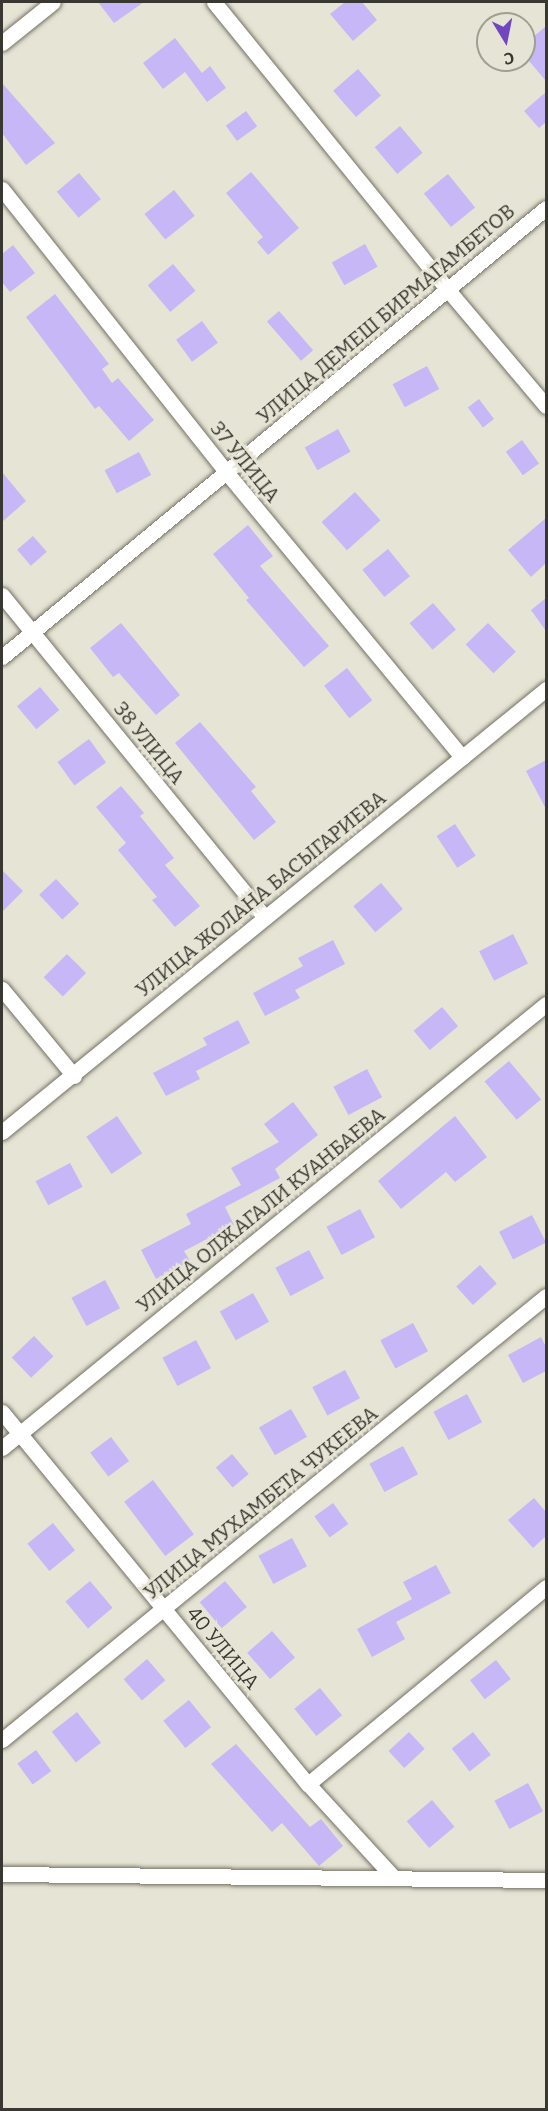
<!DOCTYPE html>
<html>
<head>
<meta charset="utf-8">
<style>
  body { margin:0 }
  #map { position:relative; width:548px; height:2111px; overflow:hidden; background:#e6e4d5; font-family:Bitter,serif }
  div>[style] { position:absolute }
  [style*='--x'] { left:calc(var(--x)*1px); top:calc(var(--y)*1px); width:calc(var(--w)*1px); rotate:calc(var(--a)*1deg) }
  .building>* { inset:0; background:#c7b7f7; transform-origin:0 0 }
  .roads { filter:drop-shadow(0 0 2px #737163) drop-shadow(0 0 2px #737163) }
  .minor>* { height:15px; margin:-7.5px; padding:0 7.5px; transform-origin:7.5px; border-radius:7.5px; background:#fff }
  span { translate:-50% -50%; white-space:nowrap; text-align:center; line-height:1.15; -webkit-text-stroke:5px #e6e4d5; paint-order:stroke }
  .street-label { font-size:20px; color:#383731 }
  .frame { position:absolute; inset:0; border:3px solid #383731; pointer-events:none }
  .north { position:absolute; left:476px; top:12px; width:60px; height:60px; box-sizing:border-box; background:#e6e4d5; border:2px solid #a09f93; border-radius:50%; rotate:170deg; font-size:16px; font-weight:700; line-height:24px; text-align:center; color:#383731 }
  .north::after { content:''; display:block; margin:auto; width:21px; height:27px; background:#7246bf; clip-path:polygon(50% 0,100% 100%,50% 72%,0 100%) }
</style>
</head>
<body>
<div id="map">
  <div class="building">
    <i style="clip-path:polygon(98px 2px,144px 2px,114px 23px)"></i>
    <i style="clip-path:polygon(345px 2px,362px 2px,377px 20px,353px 41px,330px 14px)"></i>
    <i style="clip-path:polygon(546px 26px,546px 81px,524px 55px,524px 45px)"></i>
    <i style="clip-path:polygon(175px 38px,202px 73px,210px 66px,226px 88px,207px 102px,185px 72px,163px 89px,143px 63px)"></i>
    <i style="left:358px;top:69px;width:35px;height:33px;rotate:49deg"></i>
    <i style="clip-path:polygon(2px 83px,55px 143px,26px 165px,2px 133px)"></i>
    <i style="clip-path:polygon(546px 92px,546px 122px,539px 128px,524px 111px)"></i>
    <i style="left:246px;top:111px;width:19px;height:25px;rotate:54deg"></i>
    <i style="left:400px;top:126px;width:35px;height:33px;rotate:50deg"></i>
    <i style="clip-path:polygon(251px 172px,299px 228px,268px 255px,257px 242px,263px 237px,226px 193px)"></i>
    <i style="left:79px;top:173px;width:34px;height:29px;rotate:50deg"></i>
    <i style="left:448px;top:174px;width:43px;height:31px;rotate:51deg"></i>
    <i style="left:174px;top:190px;width:33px;height:38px;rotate:51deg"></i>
    <i style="left:365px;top:244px;width:26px;height:38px;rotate:61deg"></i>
    <i style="clip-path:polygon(13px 245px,35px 273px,10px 292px,2px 282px,2px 254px)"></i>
    <i style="left:173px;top:264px;width:35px;height:33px;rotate:50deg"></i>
    <i style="clip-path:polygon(55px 294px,109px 364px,102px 369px,112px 383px,118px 378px,154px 420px,129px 441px,99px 406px,95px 409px,26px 317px)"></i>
    <i style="left:279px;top:311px;width:52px;height:16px;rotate:49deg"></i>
    <i style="left:202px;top:321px;width:27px;height:32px;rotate:54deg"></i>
    <i style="left:427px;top:366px;width:26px;height:39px;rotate:62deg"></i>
    <i style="left:479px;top:399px;width:25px;height:14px;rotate:53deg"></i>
    <i style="left:338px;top:429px;width:26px;height:38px;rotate:61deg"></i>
    <i style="left:522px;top:440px;width:29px;height:20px;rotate:54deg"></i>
    <i style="left:139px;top:452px;width:26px;height:39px;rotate:62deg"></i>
    <i style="clip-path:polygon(2px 472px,26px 501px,2px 522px)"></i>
    <i style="left:355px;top:492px;width:38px;height:45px;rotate:48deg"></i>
    <i style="clip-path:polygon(546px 518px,546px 563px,531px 577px,508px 550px)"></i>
    <i style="clip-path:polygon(248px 525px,273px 556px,260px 566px,329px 646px,304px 667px,246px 600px,249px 598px,213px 554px)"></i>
    <i style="left:33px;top:536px;width:21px;height:21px;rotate:49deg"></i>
    <i style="left:388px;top:549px;width:35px;height:33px;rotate:51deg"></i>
    <i style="clip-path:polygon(546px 598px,546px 631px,531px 610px)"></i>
    <i style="left:433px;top:603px;width:35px;height:31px;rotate:49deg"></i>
    <i style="clip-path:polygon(121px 623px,180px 695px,156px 715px,119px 673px,113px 677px,90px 648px)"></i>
    <i style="left:488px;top:623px;width:40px;height:31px;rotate:46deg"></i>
    <i style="left:347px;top:668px;width:41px;height:29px;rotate:52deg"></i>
    <i style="left:40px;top:687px;width:30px;height:30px;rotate:50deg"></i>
    <i style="clip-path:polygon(200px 722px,256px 787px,251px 791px,276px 822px,254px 840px,175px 743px)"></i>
    <i style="left:89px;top:739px;width:29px;height:39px;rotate:54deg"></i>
    <i style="clip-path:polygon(546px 760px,546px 809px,526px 771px)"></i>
    <i style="clip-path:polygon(121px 786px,144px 813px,140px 816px,174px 858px,165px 865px,200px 906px,175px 927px,152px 900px,157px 897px,118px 850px,126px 843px,96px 807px)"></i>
    <i style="left:455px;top:824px;width:38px;height:22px;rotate:57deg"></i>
    <i style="clip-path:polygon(2px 870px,23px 891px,2px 912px)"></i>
    <i style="left:56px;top:879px;width:34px;height:23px;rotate:47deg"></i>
    <i style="left:381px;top:883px;width:34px;height:36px;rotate:50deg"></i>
    <i style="left:513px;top:934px;width:33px;height:38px;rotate:63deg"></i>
    <i style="clip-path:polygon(333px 940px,345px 964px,295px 990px,300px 998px,265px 1016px,253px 993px,303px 966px,298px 958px)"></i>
    <i style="left:67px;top:954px;width:27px;height:33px;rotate:45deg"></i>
    <i style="left:442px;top:1007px;width:25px;height:37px;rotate:50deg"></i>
    <i style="clip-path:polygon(238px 1020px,250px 1043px,196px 1071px,200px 1079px,166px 1096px,153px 1073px,207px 1045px,203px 1038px)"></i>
    <i style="left:509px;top:1061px;width:50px;height:32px;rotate:50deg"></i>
    <i style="left:367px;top:1069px;width:32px;height:38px;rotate:62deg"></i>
    <i style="clip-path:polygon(293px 1102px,318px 1135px,275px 1169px,280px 1178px,225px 1207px,234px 1225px,184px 1251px,190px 1261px,156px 1279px,141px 1250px,191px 1224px,186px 1214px,241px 1185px,231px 1168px,279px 1142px,264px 1124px)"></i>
    <i style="left:117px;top:1116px;width:45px;height:37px;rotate:56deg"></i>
    <i style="clip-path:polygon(455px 1116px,487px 1157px,455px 1182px,446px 1172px,401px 1209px,378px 1181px)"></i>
    <i style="left:70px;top:1163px;width:27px;height:39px;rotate:62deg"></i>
    <i style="left:360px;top:1209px;width:32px;height:38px;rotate:62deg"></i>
    <i style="left:532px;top:1215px;width:31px;height:37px;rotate:63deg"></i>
    <i style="left:309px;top:1250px;width:32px;height:38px;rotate:62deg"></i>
    <i style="left:480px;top:1265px;width:25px;height:32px;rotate:48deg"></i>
    <i style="left:105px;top:1280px;width:32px;height:38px;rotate:62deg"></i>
    <i style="left:253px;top:1293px;width:33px;height:38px;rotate:61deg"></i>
    <i style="left:413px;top:1323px;width:32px;height:37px;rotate:62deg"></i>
    <i style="left:34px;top:1336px;width:28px;height:31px;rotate:46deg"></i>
    <i style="clip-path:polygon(541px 1337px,546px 1347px,546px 1371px,523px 1383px,508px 1355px)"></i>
    <i style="left:196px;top:1340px;width:32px;height:38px;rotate:62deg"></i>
    <i style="left:345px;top:1370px;width:32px;height:37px;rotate:62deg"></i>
    <i style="left:467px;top:1394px;width:32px;height:38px;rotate:62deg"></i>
    <i style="left:291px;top:1409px;width:32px;height:37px;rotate:60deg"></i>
    <i style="left:111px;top:1437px;width:30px;height:26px;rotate:53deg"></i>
    <i style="left:403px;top:1446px;width:32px;height:38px;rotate:62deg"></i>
    <i style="left:232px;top:1454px;width:26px;height:21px;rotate:50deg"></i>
    <i style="left:153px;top:1480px;width:68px;height:36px;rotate:53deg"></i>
    <i style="clip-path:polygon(534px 1498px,546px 1512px,546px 1536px,533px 1548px,508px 1520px)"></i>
    <i style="left:333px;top:1503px;width:26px;height:23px;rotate:54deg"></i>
    <i style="left:53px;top:1523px;width:35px;height:33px;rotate:51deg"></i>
    <i style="left:292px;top:1538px;width:32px;height:38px;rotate:62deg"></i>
    <i style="clip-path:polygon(436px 1565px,451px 1593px,396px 1622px,405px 1639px,372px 1657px,357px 1629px,412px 1599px,403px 1582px)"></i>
    <i style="left:90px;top:1581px;width:35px;height:32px;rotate:50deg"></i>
    <i style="left:225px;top:1581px;width:34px;height:33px;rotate:50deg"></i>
    <i style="left:272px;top:1631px;width:35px;height:33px;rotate:49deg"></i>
    <i style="left:147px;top:1659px;width:28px;height:31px;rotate:49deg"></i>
    <i style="left:496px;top:1660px;width:24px;height:33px;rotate:52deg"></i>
    <i style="left:320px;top:1688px;width:35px;height:33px;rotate:51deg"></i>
    <i style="left:189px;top:1700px;width:35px;height:33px;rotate:51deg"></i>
    <i style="left:77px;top:1712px;width:39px;height:32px;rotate:52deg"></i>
    <i style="left:409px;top:1732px;width:23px;height:28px;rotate:47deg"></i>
    <i style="left:473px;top:1732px;width:29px;height:27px;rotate:52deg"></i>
    <i style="clip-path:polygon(236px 1744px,310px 1827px,321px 1819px,343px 1846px,319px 1866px,282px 1823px,272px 1832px,211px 1764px)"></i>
    <i style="left:36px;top:1750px;width:26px;height:23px;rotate:54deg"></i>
    <i style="left:528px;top:1783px;width:32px;height:38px;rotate:62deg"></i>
    <i style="left:432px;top:1800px;width:35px;height:33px;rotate:50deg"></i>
  </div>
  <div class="roads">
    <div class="minor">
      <i style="--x:214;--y:2;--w:371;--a:50.9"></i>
      <i style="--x:448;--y:290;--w:152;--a:49.8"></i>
      <i style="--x:2;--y:43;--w:65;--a:-38.8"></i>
      <i style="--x:2;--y:189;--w:362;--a:51.6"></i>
      <i style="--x:227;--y:473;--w:369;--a:50.4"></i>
      <i style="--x:2;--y:595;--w:416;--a:50.8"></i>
      <i style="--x:2;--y:657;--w:705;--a:-39.54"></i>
      <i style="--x:2;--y:989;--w:113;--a:50.4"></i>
      <i style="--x:2;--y:1132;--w:702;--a:-39.16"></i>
      <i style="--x:2;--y:1412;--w:482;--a:50.6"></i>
      <i style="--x:308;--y:1784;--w:127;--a:47.5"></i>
      <i style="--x:2;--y:1448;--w:702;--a:-39.22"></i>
      <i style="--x:2;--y:1740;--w:702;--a:-39.22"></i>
      <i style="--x:308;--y:1784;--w:309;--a:-39.6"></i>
      <i style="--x:2;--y:1874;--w:544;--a:0.63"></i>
    </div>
  </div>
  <div class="street-label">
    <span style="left:386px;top:314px;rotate:-40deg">УЛИЦА ДЕМЕШ БИРМАГАМБЕТОВ</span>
    <span style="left:245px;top:462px;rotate:51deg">37 УЛИЦА</span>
    <span style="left:149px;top:743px;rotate:51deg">38 УЛИЦА</span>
    <span style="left:261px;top:894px;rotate:-39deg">УЛИЦА ЖОЛАНА БАСЫГАРИЕВА</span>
    <span style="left:261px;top:1210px;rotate:-39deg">УЛИЦА ОЛЖАГАЛИ КУАНБАЕВА</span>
    <span style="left:261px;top:1503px;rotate:-39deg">УЛИЦА МУХАМБЕТА ЧУКЕЕВА</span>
    <span style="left:223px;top:1648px;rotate:50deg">40 УЛИЦА</span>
  </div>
  <div class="frame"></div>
  <div class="north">С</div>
</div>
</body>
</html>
